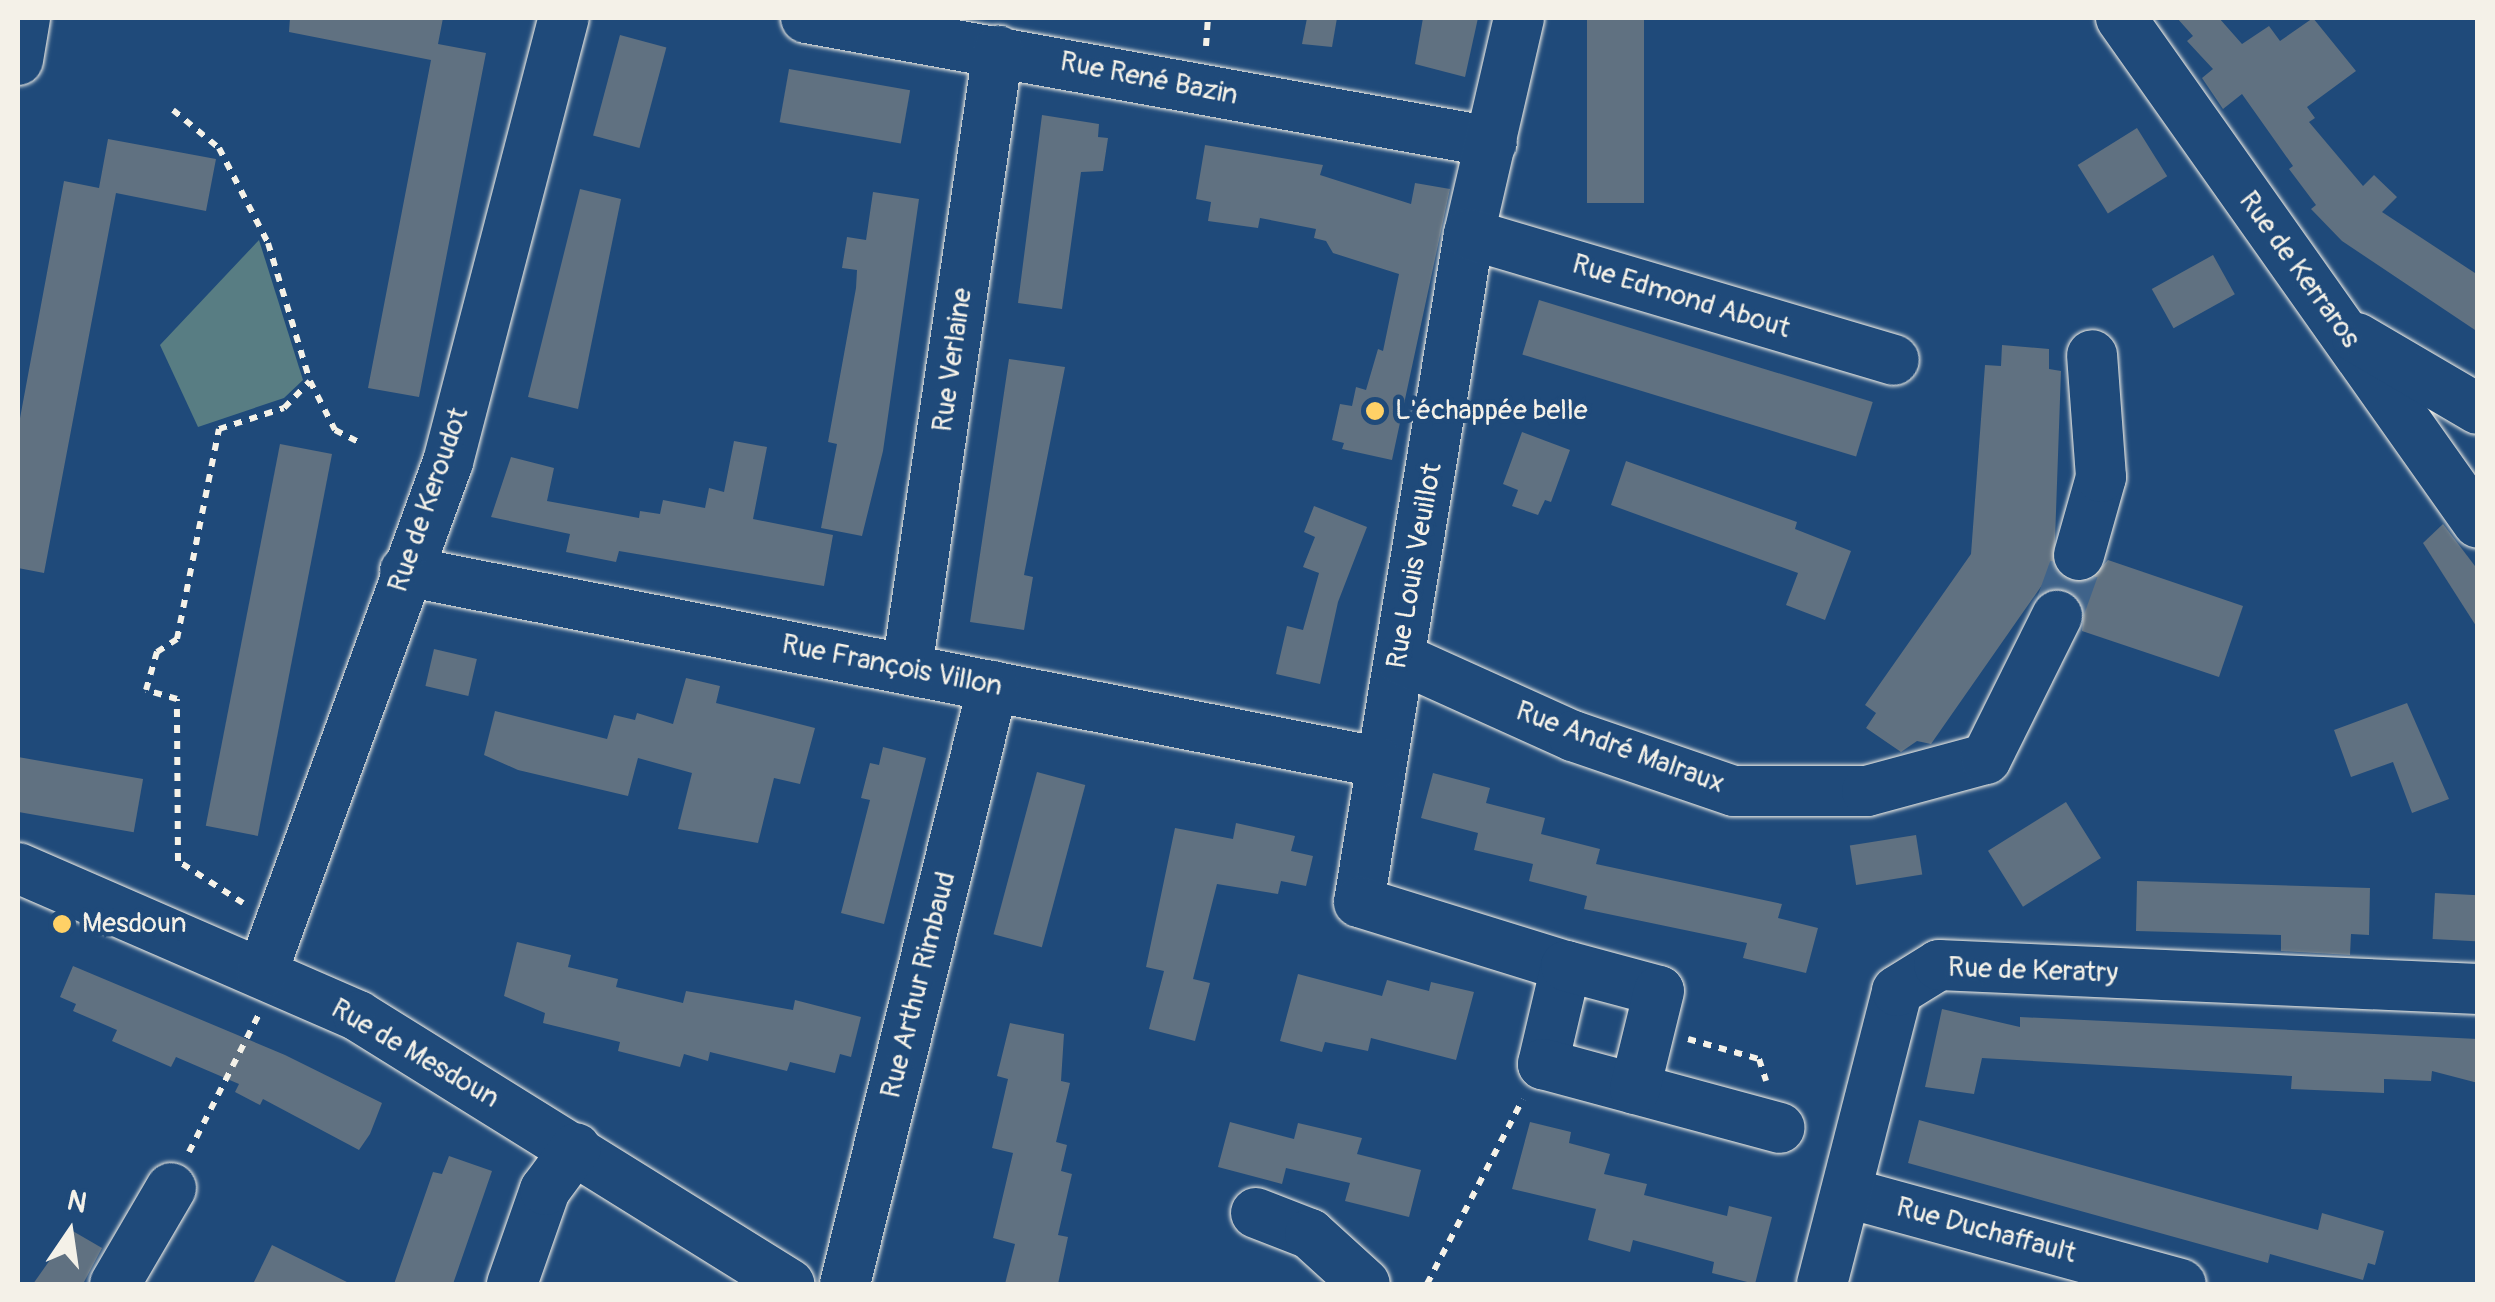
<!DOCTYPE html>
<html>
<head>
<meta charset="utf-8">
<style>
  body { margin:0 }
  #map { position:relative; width:2495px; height:1302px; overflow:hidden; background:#1f4a7a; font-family:Pangolin,sans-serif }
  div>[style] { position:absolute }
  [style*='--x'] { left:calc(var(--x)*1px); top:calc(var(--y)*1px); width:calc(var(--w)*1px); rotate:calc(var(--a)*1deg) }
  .green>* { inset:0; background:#587d83 }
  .building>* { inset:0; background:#607181; transform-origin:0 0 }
  .minor-tunnel>* { height:50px; margin-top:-25px; transform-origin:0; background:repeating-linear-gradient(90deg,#3f638a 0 50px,transparent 0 75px) }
  .path>* { height:6px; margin-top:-3px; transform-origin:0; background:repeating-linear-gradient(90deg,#f4f1e8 0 8px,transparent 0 16px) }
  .roads { filter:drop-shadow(0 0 2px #f4f1e8) drop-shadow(0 0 2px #f4f1e8) }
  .minor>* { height:50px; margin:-25px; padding:0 25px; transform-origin:25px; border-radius:25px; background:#1f4a7a }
  .dots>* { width:28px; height:28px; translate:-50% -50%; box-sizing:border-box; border:5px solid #1f4a7a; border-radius:50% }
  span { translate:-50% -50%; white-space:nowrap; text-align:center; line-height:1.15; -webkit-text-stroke:9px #1f4a7a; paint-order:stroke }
  .street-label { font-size:28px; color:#f4f1e8 }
  .poi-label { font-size:28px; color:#f4f1e8 }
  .left { translate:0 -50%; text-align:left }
  .frame { position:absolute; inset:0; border:20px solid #f4f1e8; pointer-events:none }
  .north { position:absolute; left:20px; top:1182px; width:100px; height:100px; -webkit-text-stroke:8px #1f4a7a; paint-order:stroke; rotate:13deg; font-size:28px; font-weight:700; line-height:40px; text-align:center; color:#f4f1e8 }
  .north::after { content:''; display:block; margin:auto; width:35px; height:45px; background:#f4f1e8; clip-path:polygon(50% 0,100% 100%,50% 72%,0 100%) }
</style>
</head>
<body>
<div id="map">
  <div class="green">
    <i style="clip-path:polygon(259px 240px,303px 380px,284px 398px,198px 427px,160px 345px)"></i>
  </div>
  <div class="building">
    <i style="clip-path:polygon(290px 18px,443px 18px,438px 44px,486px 53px,419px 397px,368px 388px,431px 60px,289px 32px)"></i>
    <i style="clip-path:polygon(1307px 18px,1337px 18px,1332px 47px,1302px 44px)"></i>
    <i style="clip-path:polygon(1423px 18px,1478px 18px,1465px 77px,1415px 64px)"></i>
    <i style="left:1587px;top:18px;width:57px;height:185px"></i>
    <i style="clip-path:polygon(2177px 18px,2219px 18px,2242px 44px,2269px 26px,2280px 41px,2313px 18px,2356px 71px,2307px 107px,2315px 118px,2309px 122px,2363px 186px,2374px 175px,2397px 197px,2382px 212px,2478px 275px,2478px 332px,2342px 241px,2311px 209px,2316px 205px,2289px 169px,2293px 166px,2242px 94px,2223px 109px,2202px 78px,2213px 69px,2187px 41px,2193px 36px)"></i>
    <i style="left:620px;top:35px;width:48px;height:104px;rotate:15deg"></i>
    <i style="left:789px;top:69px;width:123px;height:54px;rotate:10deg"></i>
    <i style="clip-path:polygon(1042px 115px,1099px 124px,1098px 137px,1108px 138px,1103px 171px,1081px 172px,1062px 309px,1018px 303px)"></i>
    <i style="left:2137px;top:128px;width:57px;height:70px;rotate:58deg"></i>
    <i style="clip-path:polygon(108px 139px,216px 159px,206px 211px,116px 193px,44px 573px,18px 568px,18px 429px,64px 181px,99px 188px)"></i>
    <i style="clip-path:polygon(1205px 145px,1323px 165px,1320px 175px,1411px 204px,1415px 183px,1450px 189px,1392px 460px,1342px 449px,1344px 443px,1332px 440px,1340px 404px,1352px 406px,1356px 387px,1366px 390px,1378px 349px,1383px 351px,1399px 274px,1333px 253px,1326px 241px,1314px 238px,1316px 229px,1260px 218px,1258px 228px,1208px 221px,1211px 202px,1196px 199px)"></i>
    <i style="clip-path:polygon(580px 189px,621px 199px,578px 409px,528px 397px)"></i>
    <i style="clip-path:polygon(873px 192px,919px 199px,883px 451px,862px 536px,821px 528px,837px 444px,828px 442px,856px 288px,857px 270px,842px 268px,847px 237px,866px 240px)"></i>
    <i style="left:2213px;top:255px;width:45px;height:70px;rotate:61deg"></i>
    <i style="left:1539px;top:300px;width:349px;height:57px;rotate:17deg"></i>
    <i style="clip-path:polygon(2002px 345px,2049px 349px,2049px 369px,2061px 371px,2054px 568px,1931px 744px,1917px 741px,1901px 752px,1866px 728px,1876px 713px,1865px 705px,1971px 554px,1985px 365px,2001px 366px)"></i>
    <i style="clip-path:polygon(1009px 359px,1065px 367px,1024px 575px,1033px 577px,1024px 630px,970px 622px)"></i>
    <i style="clip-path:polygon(1522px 432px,1570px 450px,1551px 502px,1545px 500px,1538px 515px,1512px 506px,1518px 490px,1503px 484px)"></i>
    <i style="clip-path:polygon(734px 441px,767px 447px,753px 519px,833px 535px,824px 586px,619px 551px,616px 562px,566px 552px,570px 534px,491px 517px,511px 457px,554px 468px,547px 501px,639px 518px,640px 511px,660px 514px,663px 500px,705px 508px,709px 488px,724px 492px)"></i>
    <i style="left:280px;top:444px;width:53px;height:389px;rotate:11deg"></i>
    <i style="clip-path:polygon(1626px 461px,1797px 522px,1795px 529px,1851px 551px,1825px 620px,1786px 605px,1798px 573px,1611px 505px)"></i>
    <i style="clip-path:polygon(1314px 506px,1367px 527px,1338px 602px,1320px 684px,1276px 674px,1287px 626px,1303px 630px,1319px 573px,1303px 567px,1315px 537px,1304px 532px)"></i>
    <i style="clip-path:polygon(2443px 524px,2478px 570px,2478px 629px,2423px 543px)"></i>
    <i style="clip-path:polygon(2108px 560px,2243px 606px,2219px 677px,2082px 631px,2087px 583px)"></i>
    <i style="left:434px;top:649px;width:44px;height:38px;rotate:13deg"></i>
    <i style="clip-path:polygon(686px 678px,720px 686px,716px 703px,815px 728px,800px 784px,774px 778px,758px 843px,678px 829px,692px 773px,638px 758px,628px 796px,518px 770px,484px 755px,495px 711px,607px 739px,614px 715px,635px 720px,637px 713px,673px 724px)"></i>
    <i style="clip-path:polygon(2407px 703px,2449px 799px,2412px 813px,2393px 762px,2351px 777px,2334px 730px)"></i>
    <i style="clip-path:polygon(883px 747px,926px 758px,884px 924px,841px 913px,870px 800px,861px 798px,870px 763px,879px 765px)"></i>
    <i style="left:18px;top:757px;width:127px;height:54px;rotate:10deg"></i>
    <i style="left:1037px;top:772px;width:50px;height:168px;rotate:15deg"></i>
    <i style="clip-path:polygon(1433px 773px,1490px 788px,1486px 803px,1545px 818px,1541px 834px,1600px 849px,1596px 864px,1782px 904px,1778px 918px,1818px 928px,1806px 973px,1743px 958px,1747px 943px,1584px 909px,1587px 896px,1529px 881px,1533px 864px,1474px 850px,1478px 833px,1421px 818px)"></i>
    <i style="left:2066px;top:802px;width:66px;height:92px;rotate:58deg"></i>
    <i style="clip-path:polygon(1236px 823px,1295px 836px,1291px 851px,1313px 856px,1306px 886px,1281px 881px,1278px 894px,1217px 884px,1193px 979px,1210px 983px,1195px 1041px,1149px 1029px,1164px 971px,1146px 967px,1175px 828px,1233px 839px)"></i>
    <i style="left:1916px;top:835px;width:40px;height:67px;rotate:81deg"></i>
    <i style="clip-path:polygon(2137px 881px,2370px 888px,2369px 935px,2351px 934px,2350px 955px,2281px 951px,2281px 935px,2136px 931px)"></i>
    <i style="left:2435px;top:893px;width:43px;height:46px;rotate:3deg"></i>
    <i style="clip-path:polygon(517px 942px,571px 955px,568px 967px,618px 979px,616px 987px,683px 1003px,686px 991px,793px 1010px,795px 1000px,861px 1017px,851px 1057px,840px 1054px,835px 1073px,790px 1062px,787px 1071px,710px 1052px,708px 1061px,684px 1054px,680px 1067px,618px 1051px,620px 1042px,543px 1023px,545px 1013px,504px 996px)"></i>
    <i style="clip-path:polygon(73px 966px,285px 1055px,382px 1103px,370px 1134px,359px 1150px,263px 1099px,260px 1105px,235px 1092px,239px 1084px,176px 1057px,171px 1067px,112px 1041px,117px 1030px,73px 1011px,76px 1004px,60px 997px)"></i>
    <i style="clip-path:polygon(1298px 974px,1382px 996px,1387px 980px,1429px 991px,1431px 982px,1474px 992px,1456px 1060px,1371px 1038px,1368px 1051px,1325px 1042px,1322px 1052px,1280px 1041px)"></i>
    <i style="clip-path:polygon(1942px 1009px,2020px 1027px,2020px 1017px,2478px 1039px,2478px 1083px,2432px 1071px,2431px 1081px,2384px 1079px,2384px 1093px,2291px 1089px,2292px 1076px,1982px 1058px,1974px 1094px,1925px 1087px)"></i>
    <i style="clip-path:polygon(1010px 1023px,1064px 1034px,1061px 1081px,1070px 1083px,1056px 1142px,1067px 1145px,1061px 1171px,1072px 1174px,1058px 1235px,1068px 1237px,1058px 1284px,1005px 1284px,1015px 1244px,993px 1238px,1013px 1153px,992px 1148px,1008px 1079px,997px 1076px)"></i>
    <i style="clip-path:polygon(1919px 1120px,2318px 1230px,2322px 1213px,2384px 1231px,2375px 1265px,2368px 1263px,2363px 1280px,2270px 1254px,2268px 1263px,1908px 1163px)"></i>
    <i style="clip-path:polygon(1230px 1122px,1294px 1139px,1298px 1123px,1362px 1138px,1357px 1154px,1421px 1170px,1409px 1217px,1345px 1201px,1350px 1183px,1286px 1168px,1282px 1184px,1218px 1167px)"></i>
    <i style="clip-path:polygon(1530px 1122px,1571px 1132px,1569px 1143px,1610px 1154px,1604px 1174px,1647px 1184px,1644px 1195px,1727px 1216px,1729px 1206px,1772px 1217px,1755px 1284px,1712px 1273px,1714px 1262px,1674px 1251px,1633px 1240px,1630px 1252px,1588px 1240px,1596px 1209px,1512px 1189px)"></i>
    <i style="clip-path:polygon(449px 1156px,492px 1171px,453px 1284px,394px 1284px,433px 1172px,442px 1174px)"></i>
    <i style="clip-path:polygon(71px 1230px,102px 1248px,83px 1284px,33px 1284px)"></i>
    <i style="clip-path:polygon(272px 1245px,351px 1284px,253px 1284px)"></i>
  </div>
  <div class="minor-tunnel">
    <i style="--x:2057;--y:616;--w:65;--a:-70.2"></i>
  </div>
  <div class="path">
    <i style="--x:1206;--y:46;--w:28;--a:-86"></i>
    <i style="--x:173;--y:110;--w:60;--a:39.6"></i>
    <i style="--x:219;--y:148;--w:107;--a:62.7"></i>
    <i style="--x:268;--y:243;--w:144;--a:73.1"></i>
    <i style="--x:310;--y:381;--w:55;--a:63"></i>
    <i style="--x:335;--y:430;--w:30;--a:27"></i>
    <i style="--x:243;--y:903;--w:77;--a:-147.1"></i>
    <i style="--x:178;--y:861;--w:162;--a:-90.4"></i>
    <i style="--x:177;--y:699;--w:32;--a:-164"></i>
    <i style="--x:146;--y:690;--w:40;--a:-74"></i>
    <i style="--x:157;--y:652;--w:24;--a:-33"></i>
    <i style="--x:177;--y:639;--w:214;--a:-78.7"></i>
    <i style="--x:219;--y:429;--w:68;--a:-17.9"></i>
    <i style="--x:284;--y:408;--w:37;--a:-46"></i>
    <i style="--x:1688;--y:1039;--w:74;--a:15.7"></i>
    <i style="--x:1759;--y:1059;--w:23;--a:72"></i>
    <i style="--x:189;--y:1152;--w:153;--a:-63.1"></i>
    <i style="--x:1427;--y:1284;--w:208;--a:-62.6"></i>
  </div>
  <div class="roads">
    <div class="minor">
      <i style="--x:806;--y:18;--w:697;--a:10.25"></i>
      <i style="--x:1519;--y:18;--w:222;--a:103"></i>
      <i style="--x:1469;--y:234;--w:677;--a:99.35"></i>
      <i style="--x:1359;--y:902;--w:217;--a:17.2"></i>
      <i style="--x:1566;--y:966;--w:101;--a:103.2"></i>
      <i style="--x:1543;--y:1064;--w:245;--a:15.1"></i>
      <i style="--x:2121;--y:18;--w:618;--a:54.74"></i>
      <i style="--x:18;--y:60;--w:43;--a:-80.5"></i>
      <i style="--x:1469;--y:234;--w:443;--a:16.5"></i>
      <i style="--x:2357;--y:338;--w:140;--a:30.4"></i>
      <i style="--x:2079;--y:555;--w:81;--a:-74.2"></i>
      <i style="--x:2101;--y:477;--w:122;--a:-94.2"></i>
      <i style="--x:405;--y:571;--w:992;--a:11.11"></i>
      <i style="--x:1400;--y:658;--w:190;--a:24.3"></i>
      <i style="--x:1573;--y:736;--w:170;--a:18.9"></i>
      <i style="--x:1734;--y:791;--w:133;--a:0"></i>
      <i style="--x:1867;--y:791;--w:123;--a:-15.1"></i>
      <i style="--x:1986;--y:759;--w:160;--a:-63.6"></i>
      <i style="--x:907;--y:668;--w:624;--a:-81.61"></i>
      <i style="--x:18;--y:868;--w:371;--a:23.5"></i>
      <i style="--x:358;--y:1016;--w:508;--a:31.87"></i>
      <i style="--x:1566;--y:966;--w:96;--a:15"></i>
      <i style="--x:1659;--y:991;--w:101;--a:103.8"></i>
      <i style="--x:262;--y:973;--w:544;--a:-70"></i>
      <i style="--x:448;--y:462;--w:459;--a:-75.4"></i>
      <i style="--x:1848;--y:1193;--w:345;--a:15.3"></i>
      <i style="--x:1256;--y:1213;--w:58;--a:21.3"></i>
      <i style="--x:1310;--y:1234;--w:74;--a:42.3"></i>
      <i style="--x:115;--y:1284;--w:111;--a:-59.7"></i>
      <i style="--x:512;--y:1284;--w:100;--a:-70.7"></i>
      <i style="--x:545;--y:1190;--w:52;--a:-53.6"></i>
      <i style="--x:845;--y:1284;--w:616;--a:-76.1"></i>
      <i style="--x:1822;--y:1284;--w:302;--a:-75.6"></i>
      <i style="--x:1897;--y:991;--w:49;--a:-31.8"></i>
      <i style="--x:1939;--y:965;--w:540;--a:2.55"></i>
    </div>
  </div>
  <div class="dots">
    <i style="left:1375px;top:411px;background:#ffd166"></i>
    <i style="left:62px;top:924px;background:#ffd166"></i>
  </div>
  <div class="street-label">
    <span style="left:1149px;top:79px;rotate:11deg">Rue René Bazin</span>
    <span style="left:2299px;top:270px;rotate:54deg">Rue de Kerraros</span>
    <span style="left:1681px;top:297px;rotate:17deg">Rue Edmond About</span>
    <span style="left:953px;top:360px;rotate:-82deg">Rue Verlaine</span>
    <span style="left:429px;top:500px;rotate:-71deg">Rue de Keroudot</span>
    <span style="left:1415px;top:566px;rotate:-80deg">Rue Louis Veuillot</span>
    <span style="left:892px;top:666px;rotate:11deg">Rue François Villon</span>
    <span style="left:1620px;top:748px;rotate:20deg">Rue André Malraux</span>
    <span style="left:2033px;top:971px;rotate:2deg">Rue de Keratry</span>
    <span style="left:919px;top:985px;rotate:-76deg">Rue Arthur Rimbaud</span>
    <span style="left:415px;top:1054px;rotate:30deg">Rue de Mesdoun</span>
    <span style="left:1986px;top:1231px;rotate:15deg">Rue Duchaffault</span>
  </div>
  <div class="poi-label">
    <span class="left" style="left:1395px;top:411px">L'échappée belle</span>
    <span class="left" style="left:82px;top:924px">Mesdoun</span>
  </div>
  <div class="frame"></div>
  <div class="north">N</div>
</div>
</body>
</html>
